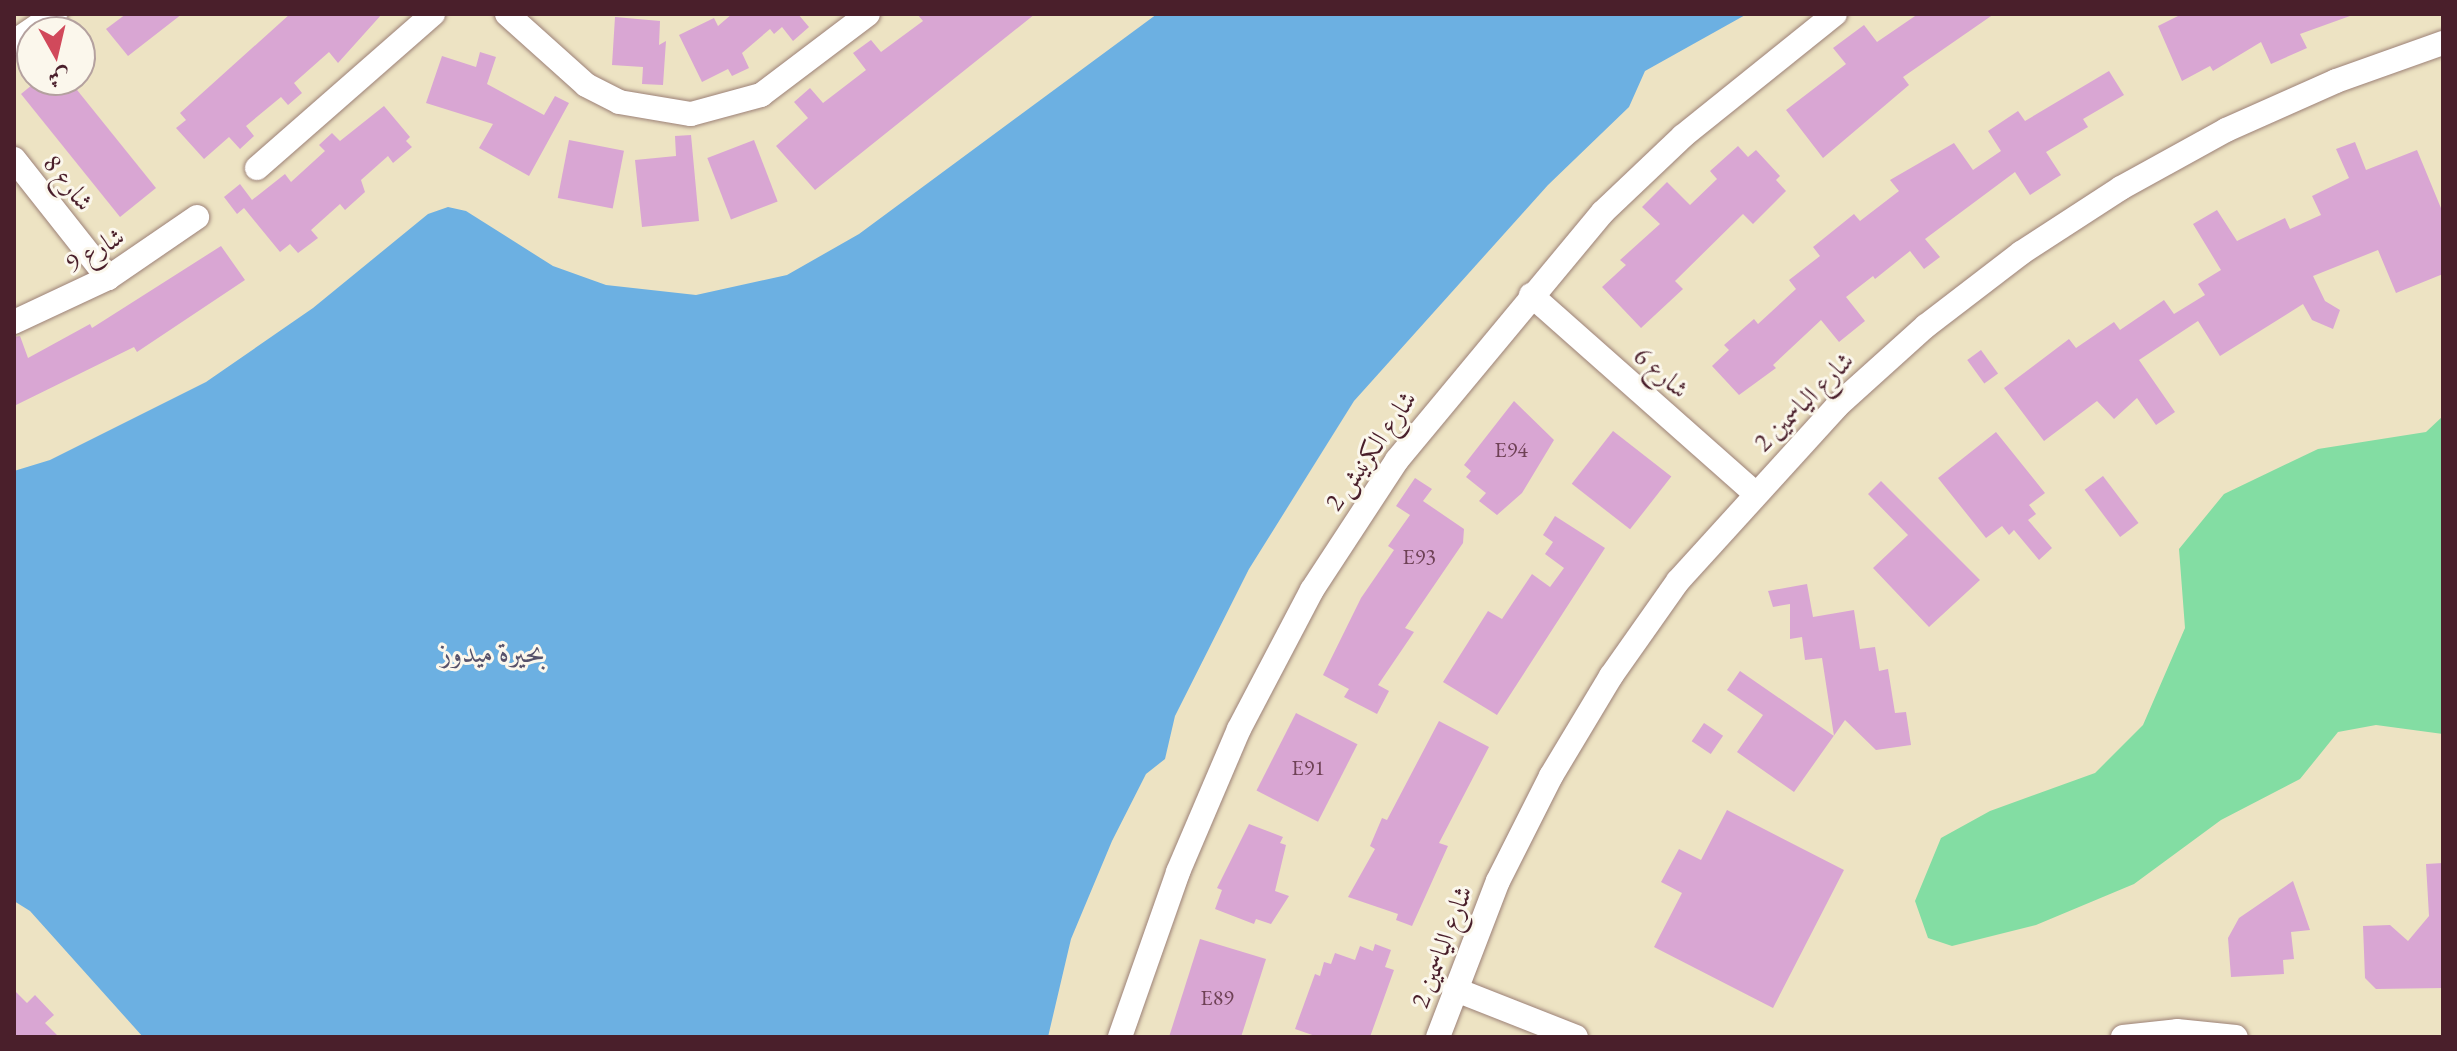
<!DOCTYPE html>
<html>
<head>
<meta charset="utf-8">
<style>
  body { margin:0 }
  #map { position:relative; width:2457px; height:1051px; overflow:hidden; background:#ede3c3; font-family:"EB Garamond",Amiri,serif }
  div>[style] { position:absolute }
  [style*='--x'] { left:calc(var(--x)*1px); top:calc(var(--y)*1px); width:calc(var(--w)*1px); rotate:calc(var(--a)*1deg) }
  .green>* { inset:0; background:#83dda3 }
  .water>* { inset:0; background:#6cb0e2 }
  .building>* { inset:0; background:#d9a6d3; transform-origin:0 0 }
  .roads { filter:drop-shadow(0 0 2px #9c8177) drop-shadow(0 0 2px #9c8177) }
  .minor>* { height:24px; margin:-12px; padding:0 12px; transform-origin:12px; border-radius:12px; background:#fff }
  span { translate:-50% -50%; white-space:nowrap; text-align:center; line-height:1.15; -webkit-text-stroke:6px #fbf7ec; paint-order:stroke }
  .number-label { font-size:22px; color:#6e4155 }
  .number-label span { -webkit-text-stroke-width:0 }
  .street-label { font-size:26px; color:#4a1f2b }
  .water-label { font-size:28px; color:#56526b; font-style:italic }
  .frame { position:absolute; inset:0; border:16px solid #4a1f2b; pointer-events:none }
  .north { position:absolute; left:16px; top:16px; width:80px; height:80px; box-sizing:border-box; background:#fbf7ec; border:2px solid #b4a19f; border-radius:50%; rotate:172deg; font-size:22px; font-weight:700; line-height:32px; text-align:center; color:#4a1f2b }
  .north::after { content:''; display:block; margin:auto; width:28px; height:36px; background:#d1495b; clip-path:polygon(50% 0,100% 100%,50% 72%,0 100%) }
</style>
</head>
<body>
<div id="map">
  <div class="green">
    <i style="clip-path:polygon(2443px 416px,2443px 734px,2376px 725px,2338px 732px,2300px 779px,2221px 820px,2134px 884px,2036px 925px,1952px 946px,1928px 938px,1915px 901px,1941px 838px,1990px 811px,2095px 773px,2143px 725px,2185px 628px,2179px 549px,2224px 494px,2318px 449px,2426px 432px)"></i>
  </div>
  <div class="water">
    <i style="clip-path:polygon(1157px 14px,1747px 14px,1645px 71px,1629px 107px,1548px 185px,1354px 401px,1249px 569px,1175px 716px,1165px 759px,1146px 774px,1112px 841px,1071px 939px,1048px 1037px,143px 1037px,30px 911px,14px 901px,14px 471px,50px 460px,206px 382px,313px 308px,428px 214px,448px 207px,466px 211px,553px 266px,606px 285px,696px 295px,787px 275px,859px 234px)"></i>
  </div>
  <div class="building">
    <i style="clip-path:polygon(126px 14px,182px 14px,128px 56px,106px 29px)"></i>
    <i style="clip-path:polygon(290px 14px,382px 14px,338px 63px,329px 52px,294px 83px,302px 93px,288px 105px,281px 97px,246px 126px,254px 136px,240px 149px,229px 137px,204px 159px,176px 128px,186px 120px,180px 113px)"></i>
    <i style="clip-path:polygon(732px 14px,798px 14px,809px 27px,793px 41px,782px 27px,774px 34px,770px 29px,742px 53px,749px 68px,732px 76px,728px 69px,702px 82px,679px 35px,714px 18px,718px 26px)"></i>
    <i style="clip-path:polygon(917px 14px,1035px 14px,815px 190px,776px 146px,808px 118px,794px 102px,810px 88px,823px 103px,866px 70px,853px 53px,871px 40px,881px 52px,923px 21px)"></i>
    <i style="clip-path:polygon(1918px 14px,1994px 14px,1903px 77px,1909px 85px,1823px 158px,1786px 110px,1846px 64px,1833px 48px,1864px 25px,1877px 42px)"></i>
    <i style="clip-path:polygon(2182px 14px,2350px 14px,2350px 16px,2300px 34px,2307px 48px,2271px 64px,2261px 42px,2213px 71px,2210px 66px,2182px 81px,2158px 26px)"></i>
    <i style="clip-path:polygon(615px 17px,660px 21px,659px 45px,666px 41px,663px 85px,642px 84px,643px 67px,612px 65px)"></i>
    <i style="clip-path:polygon(480px 52px,496px 57px,487px 84px,544px 115px,555px 96px,569px 103px,529px 176px,479px 148px,493px 124px,426px 103px,442px 56px,476px 67px)"></i>
    <i style="clip-path:polygon(2109px 71px,2124px 95px,2083px 119px,2088px 127px,2046px 152px,2061px 175px,2030px 195px,2015px 172px,1925px 239px,1940px 257px,1924px 269px,1910px 251px,1875px 279px,1873px 276px,1846px 297px,1865px 321px,1839px 342px,1821px 320px,1773px 365px,1776px 368px,1739px 395px,1712px 366px,1729px 350px,1724px 345px,1754px 319px,1758px 324px,1796px 289px,1789px 280px,1820px 256px,1813px 247px,1854px 214px,1860px 221px,1899px 191px,1890px 180px,1954px 143px,1973px 170px,2001px 151px,1988px 131px,2018px 111px,2025px 121px)"></i>
    <i style="clip-path:polygon(38px 80px,69px 80px,156px 188px,120px 217px,21px 94px)"></i>
    <i style="clip-path:polygon(384px 106px,410px 137px,406px 141px,412px 147px,393px 163px,388px 156px,361px 180px,365px 192px,345px 210px,340px 204px,311px 230px,318px 238px,298px 253px,290px 244px,280px 252px,244px 208px,237px 214px,224px 197px,240px 184px,252px 200px,285px 174px,291px 182px,325px 151px,319px 145px,332px 133px,340px 141px)"></i>
    <i style="clip-path:polygon(691px 135px,699px 221px,642px 227px,635px 160px,676px 156px,675px 136px)"></i>
    <i style="left:569px;top:140px;width:56px;height:59px;rotate:11deg"></i>
    <i style="left:754px;top:140px;width:66px;height:50px;rotate:69deg"></i>
    <i style="clip-path:polygon(2355px 142px,2366px 170px,2417px 150px,2443px 213px,2443px 274px,2396px 293px,2378px 250px,2313px 276px,2325px 301px,2340px 310px,2333px 329px,2312px 320px,2303px 304px,2220px 356px,2198px 321px,2139px 360px,2175px 412px,2156px 425px,2137px 398px,2114px 419px,2097px 401px,2044px 441px,2004px 388px,2069px 339px,2076px 348px,2114px 322px,2120px 330px,2164px 300px,2174px 314px,2205px 295px,2198px 284px,2221px 270px,2193px 224px,2217px 210px,2237px 241px,2285px 218px,2290px 229px,2321px 215px,2312px 196px,2349px 178px,2336px 149px)"></i>
    <i style="clip-path:polygon(1738px 146px,1748px 157px,1756px 150px,1780px 176px,1776px 180px,1786px 191px,1753px 224px,1743px 214px,1675px 281px,1683px 289px,1641px 328px,1602px 287px,1626px 265px,1620px 260px,1660px 224px,1642px 207px,1667px 182px,1690px 205px,1717px 179px,1710px 171px)"></i>
    <i style="clip-path:polygon(221px 246px,245px 280px,137px 352px,134px 347px,14px 406px,14px 337px,20px 336px,28px 358px,90px 324px,92px 328px)"></i>
    <i style="left:1981px;top:350px;width:29px;height:17px;rotate:54deg"></i>
    <i style="clip-path:polygon(1514px 401px,1554px 440px,1522px 493px,1497px 515px,1479px 501px,1486px 493px,1466px 477px,1471px 471px,1464px 465px)"></i>
    <i style="left:1613px;top:431px;width:74px;height:67px;rotate:38deg"></i>
    <i style="clip-path:polygon(1996px 432px,2045px 493px,2029px 505px,2036px 514px,2028px 520px,2052px 548px,2039px 560px,2014px 530px,2009px 535px,2002px 526px,1986px 538px,1938px 478px)"></i>
    <i style="left:2103px;top:476px;width:59px;height:23px;rotate:53deg"></i>
    <i style="clip-path:polygon(1415px 478px,1432px 489px,1423px 501px,1464px 529px,1463px 543px,1405px 628px,1414px 632px,1378px 685px,1389px 691px,1377px 714px,1344px 697px,1349px 689px,1323px 675px,1361px 598px,1394px 550px,1388px 546px,1410px 515px,1396px 506px)"></i>
    <i style="clip-path:polygon(1881px 481px,1980px 580px,1929px 627px,1873px 568px,1908px 535px,1868px 494px)"></i>
    <i style="clip-path:polygon(1555px 516px,1605px 548px,1497px 715px,1443px 682px,1488px 611px,1502px 619px,1532px 574px,1550px 587px,1564px 568px,1545px 554px,1553px 542px,1543px 535px)"></i>
    <i style="clip-path:polygon(1807px 584px,1813px 617px,1854px 610px,1860px 649px,1875px 647px,1879px 671px,1888px 669px,1895px 713px,1906px 712px,1911px 745px,1876px 750px,1845px 720px,1794px 792px,1737px 752px,1763px 715px,1727px 690px,1740px 671px,1834px 736px,1822px 658px,1805px 660px,1802px 637px,1790px 639px,1790px 604px,1773px 607px,1768px 591px)"></i>
    <i style="left:1296px;top:713px;width:69px;height:87px;rotate:27deg"></i>
    <i style="clip-path:polygon(1439px 721px,1489px 747px,1439px 843px,1448px 846px,1412px 926px,1396px 920px,1398px 914px,1348px 897px,1375px 849px,1370px 846px,1382px 818px,1387px 820px)"></i>
    <i style="left:1704px;top:723px;width:23px;height:22px;rotate:34deg"></i>
    <i style="clip-path:polygon(1727px 810px,1844px 870px,1773px 1008px,1654px 947px,1682px 893px,1661px 882px,1679px 849px,1701px 860px)"></i>
    <i style="clip-path:polygon(1249px 824px,1283px 837px,1280px 843px,1286px 845px,1275px 891px,1289px 896px,1271px 924px,1256px 919px,1254px 924px,1215px 909px,1222px 890px,1217px 888px)"></i>
    <i style="clip-path:polygon(2443px 863px,2443px 988px,2376px 989px,2365px 978px,2363px 926px,2390px 925px,2408px 941px,2429px 916px,2426px 864px)"></i>
    <i style="clip-path:polygon(2293px 881px,2310px 930px,2291px 932px,2294px 959px,2283px 960px,2284px 974px,2231px 977px,2228px 938px,2239px 918px)"></i>
    <i style="clip-path:polygon(1200px 939px,1266px 959px,1241px 1037px,1169px 1037px)"></i>
    <i style="clip-path:polygon(1375px 944px,1391px 950px,1385px 967px,1394px 970px,1370px 1037px,1318px 1037px,1295px 1029px,1315px 974px,1320px 976px,1324px 962px,1331px 964px,1335px 953px,1355px 960px,1360px 946px,1373px 951px)"></i>
    <i style="clip-path:polygon(14px 990px,27px 1003px,35px 995px,54px 1015px,45px 1023px,59px 1037px,14px 1037px)"></i>
  </div>
  <div class="roads">
    <div class="minor">
      <i style="--x:507;--y:14;--w:106;--a:41.9"></i>
      <i style="--x:586;--y:85;--w:37;--a:27"></i>
      <i style="--x:619;--y:102;--w:73;--a:9.5"></i>
      <i style="--x:691;--y:114;--w:73;--a:-15.2"></i>
      <i style="--x:761;--y:95;--w:134;--a:-37.1"></i>
      <i style="--x:14;--y:42;--w:50;--a:-34.3"></i>
      <i style="--x:14;--y:159;--w:152;--a:51.7"></i>
      <i style="--x:257;--y:168;--w:234;--a:-41.2"></i>
      <i style="--x:1531;--y:295;--w:298;--a:41.5"></i>
      <i style="--x:14;--y:322;--w:104;--a:-25.1"></i>
      <i style="--x:108;--y:278;--w:108;--a:-34.4"></i>
      <i style="--x:1454;--y:989;--w:131;--a:21.5"></i>
      <i style="--x:1120;--y:1037;--w:175;--a:-70.6"></i>
      <i style="--x:1178;--y:872;--w:155;--a:-66.9"></i>
      <i style="--x:1239;--y:729;--w:157;--a:-62.3"></i>
      <i style="--x:1312;--y:590;--w:155;--a:-56.8"></i>
      <i style="--x:1397;--y:460;--w:322;--a:-50.3"></i>
      <i style="--x:1603;--y:212;--w:110;--a:-43.5"></i>
      <i style="--x:1683;--y:136;--w:195;--a:-38.8"></i>
      <i style="--x:1438;--y:1037;--w:167;--a:-69"></i>
      <i style="--x:1498;--y:881;--w:118;--a:-63.2"></i>
      <i style="--x:1551;--y:776;--w:117;--a:-59"></i>
      <i style="--x:1611;--y:676;--w:116;--a:-54.8"></i>
      <i style="--x:1678;--y:581;--w:236;--a:-47.7"></i>
      <i style="--x:1837;--y:406;--w:120;--a:-42"></i>
      <i style="--x:1926;--y:326;--w:120;--a:-37.5"></i>
      <i style="--x:2021;--y:253;--w:119;--a:-33"></i>
      <i style="--x:2121;--y:188;--w:120;--a:-28.9"></i>
      <i style="--x:2226;--y:130;--w:120;--a:-24"></i>
      <i style="--x:2336;--y:81;--w:114;--a:-19.6"></i>
      <i style="--x:2123;--y:1037;--w:54;--a:-6.3"></i>
      <i style="--x:2177;--y:1031;--w:59;--a:5.8"></i>
    </div>
  </div>
  <div class="number-label">
    <span style="left:1511px;top:450px">E94</span>
    <span style="left:1419px;top:557px">E93</span>
    <span style="left:1308px;top:768px">E91</span>
    <span style="left:1217px;top:998px">E89</span>
  </div>
  <div class="street-label">
    <span style="left:68px;top:183px;rotate:52deg">شارع 8</span>
    <span style="left:95px;top:250px;rotate:-30deg">شارع 9</span>
    <span style="left:1661px;top:373px;rotate:41deg">شارع 6</span>
    <span style="left:1804px;top:402px;rotate:-45deg">شارع الياسمين 2</span>
    <span style="left:1371px;top:451px;rotate:-55deg">شارع الكرنيش 2</span>
    <span style="left:1442px;top:947px;rotate:-69deg">شارع الياسمين 2</span>
  </div>
  <div class="water-label">
    <span style="left:493px;top:652px">بحيرة ميدوز</span>
  </div>
  <div class="frame"></div>
  <div class="north">ش</div>
</div>
</body>
</html>
